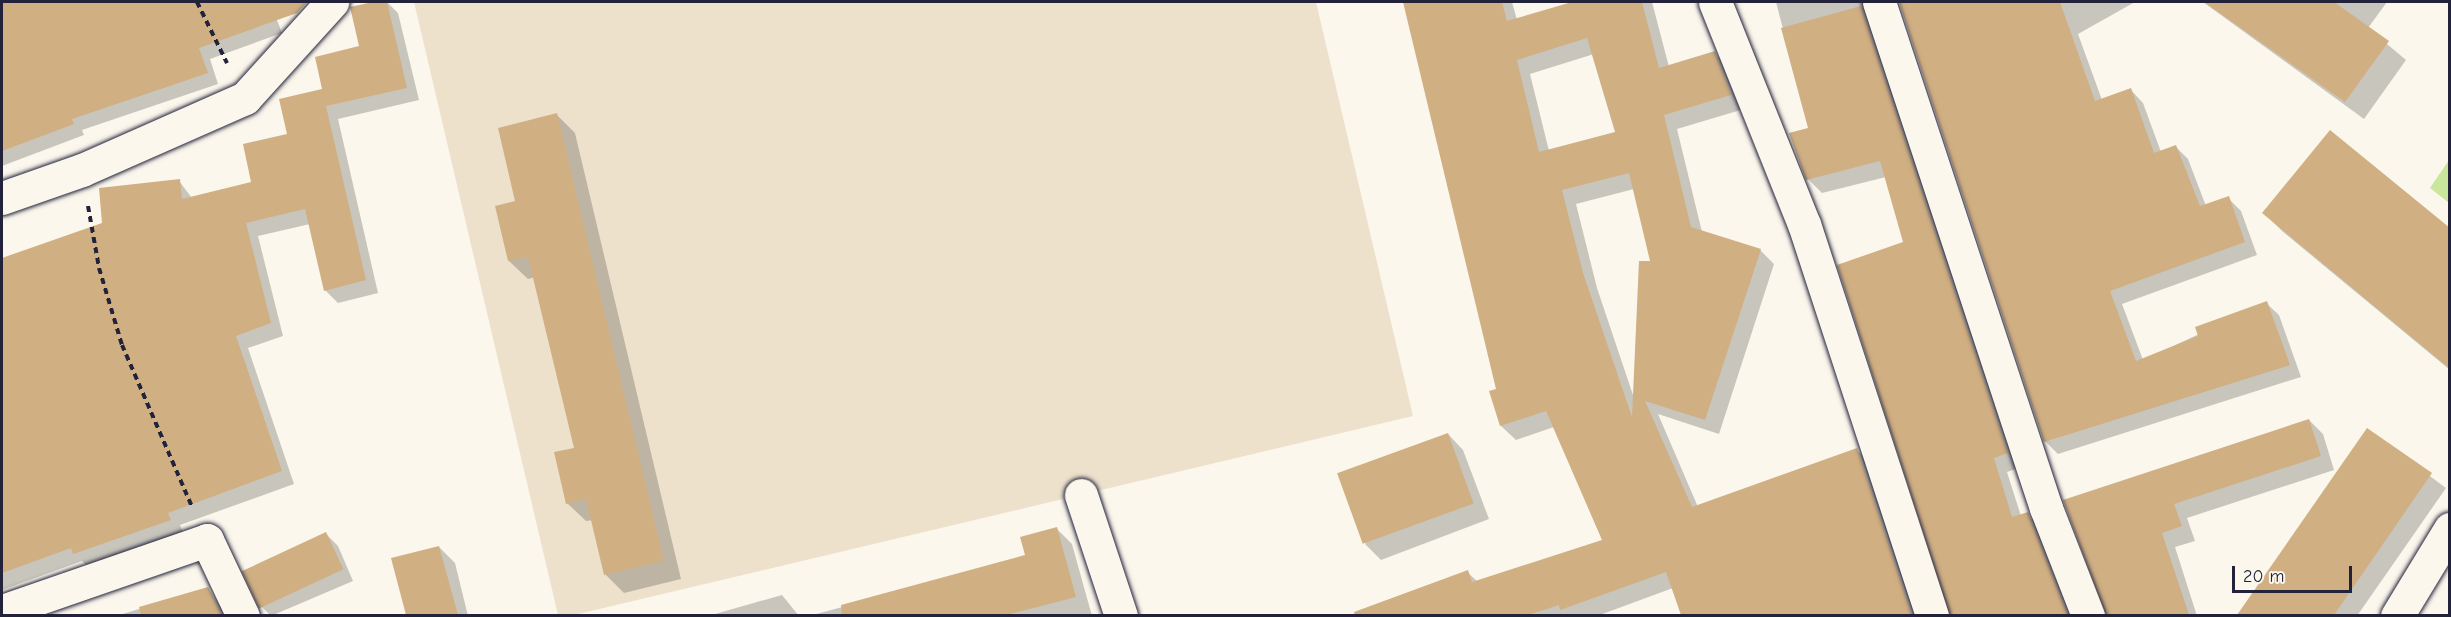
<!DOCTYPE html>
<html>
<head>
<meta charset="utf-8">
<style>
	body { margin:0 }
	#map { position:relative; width:2451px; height:617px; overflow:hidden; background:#fbf7ec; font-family:"Comic Neue",sans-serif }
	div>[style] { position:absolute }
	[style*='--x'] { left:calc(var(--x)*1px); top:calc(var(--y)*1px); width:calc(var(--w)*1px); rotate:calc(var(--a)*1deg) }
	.built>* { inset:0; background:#eee1cc }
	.green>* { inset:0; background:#c9e69d }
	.shadow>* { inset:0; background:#0003 }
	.building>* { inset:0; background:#d0af83; transform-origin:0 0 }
	.path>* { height:4px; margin-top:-2px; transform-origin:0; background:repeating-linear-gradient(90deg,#22223b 0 6px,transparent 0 10.5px) }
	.roads { filter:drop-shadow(0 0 2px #22223b) drop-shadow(0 0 2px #22223b) }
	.minor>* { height:33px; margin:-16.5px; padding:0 16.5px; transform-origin:16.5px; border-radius:16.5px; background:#fbf7ec }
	span { translate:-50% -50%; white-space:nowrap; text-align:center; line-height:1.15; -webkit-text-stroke:4.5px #fbf7ec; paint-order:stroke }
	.frame { position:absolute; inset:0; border:3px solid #22223b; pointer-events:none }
	.scale { position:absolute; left:2232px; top:566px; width:120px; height:27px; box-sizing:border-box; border:3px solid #22223b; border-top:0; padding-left:8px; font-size:18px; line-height:21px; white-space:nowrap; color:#22223b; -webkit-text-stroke:4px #fbf7ec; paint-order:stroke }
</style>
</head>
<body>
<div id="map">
	<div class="built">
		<div style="clip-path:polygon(414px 2px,1316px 2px,1413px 416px,574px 615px,558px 615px)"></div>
	</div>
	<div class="green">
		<div style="clip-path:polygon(2449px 160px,2449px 203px,2430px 188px)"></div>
	</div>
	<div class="shadow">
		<div style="clip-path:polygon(2px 2px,270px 2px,282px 33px,210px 59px,218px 84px,82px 130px,84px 135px,2px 166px)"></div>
		<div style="clip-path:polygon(387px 2px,398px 13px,419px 100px,338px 119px,378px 293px,338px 303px,325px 290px,310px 224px,258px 236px,283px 336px,248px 348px,294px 484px,180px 525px,183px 532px,87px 566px,82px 561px,2px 590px,2px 259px,104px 224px,179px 181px,192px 198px,253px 183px,361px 47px,352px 8px)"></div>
		<div style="clip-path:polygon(evenodd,1404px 2px,1512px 2px,1517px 20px,1577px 2px,1652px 2px,1669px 67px,1714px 53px,1728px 67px,1744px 109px,1677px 129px,1702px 232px,1760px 250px,1774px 264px,1719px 434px,1658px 414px,1698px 507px,1857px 450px,1871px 464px,1921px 616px,1682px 616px,1673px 588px,1597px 616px,1348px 616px,1467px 572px,1478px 582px,1604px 541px,1554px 427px,1516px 440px,1501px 426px,1491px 392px,1498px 390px,1404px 2px,1594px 54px,1617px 133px,1549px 151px,1530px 74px,1594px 54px,1404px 2px,1634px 189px,1652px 263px,1634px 398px,1597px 288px,1576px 204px,1634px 189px)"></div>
		<div style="clip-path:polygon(1776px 2px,1867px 2px,2021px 467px,2007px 472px,2021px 516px,2027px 514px,2041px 528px,2077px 616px,1950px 616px,1839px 266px,1904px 243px,1886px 177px,1822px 193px,1808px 179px,1809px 129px)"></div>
		<div style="clip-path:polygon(1900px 2px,2135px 2px,2078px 34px,2102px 100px,2131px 90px,2143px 103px,2161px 152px,2175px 146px,2188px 159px,2206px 206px,2228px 198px,2241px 211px,2257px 255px,2122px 304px,2143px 360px,2266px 303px,2279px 315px,2301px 377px,2058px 454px,2045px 441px)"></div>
		<div style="clip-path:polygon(2203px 2px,2387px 2px,2368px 28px,2406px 60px,2364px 119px)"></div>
		<div style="clip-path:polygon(557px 115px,575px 133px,681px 579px,624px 593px,606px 575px,593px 520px,586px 521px,567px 503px,575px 449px,535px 277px,528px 279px,509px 261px,517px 203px)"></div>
		<div style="clip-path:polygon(2264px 213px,2450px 230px,2450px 370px,2282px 231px)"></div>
		<div style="clip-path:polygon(2309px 420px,2323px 434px,2334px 470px,2187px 518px,2195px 541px,2175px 547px,2197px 616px,2107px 616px,2065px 501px)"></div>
		<div style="clip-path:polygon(2368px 430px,2446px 488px,2357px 616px,2239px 616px)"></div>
		<div style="clip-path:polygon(1448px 434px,1463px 450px,1489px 519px,1381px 560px,1365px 544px)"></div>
		<div style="clip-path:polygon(1057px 529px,1072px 544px,1092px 616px,809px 616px,1027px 557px)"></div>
		<div style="clip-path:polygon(326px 534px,338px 546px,353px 581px,271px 616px,260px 605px)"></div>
		<div style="clip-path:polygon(439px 547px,455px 563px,468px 616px,407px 616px,393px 560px)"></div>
		<div style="clip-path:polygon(208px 588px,227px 616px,116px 616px)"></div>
		<div style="clip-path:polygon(782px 595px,799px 616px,708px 616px)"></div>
	</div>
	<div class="building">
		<div style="clip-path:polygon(2px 2px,307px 2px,297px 13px,199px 48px,208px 73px,72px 119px,74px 124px,2px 151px)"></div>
		<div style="clip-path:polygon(373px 2px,387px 2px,407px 88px,326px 106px,366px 280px,324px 291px,305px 209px,246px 223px,271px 323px,236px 336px,282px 471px,168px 513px,171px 520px,73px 554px,71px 548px,2px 573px,2px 258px,102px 223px,99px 188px,180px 179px,182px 199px,251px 182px,243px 144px,287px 134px,279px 99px,322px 89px,315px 57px,359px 46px,350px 7px)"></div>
		<div style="clip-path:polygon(evenodd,1403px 2px,1502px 2px,1507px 21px,1572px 2px,1642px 2px,1659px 68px,1715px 51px,1731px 95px,1664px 115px,1691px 227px,1761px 249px,1705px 420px,1645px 401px,1692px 507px,1857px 448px,1912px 615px,1681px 615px,1666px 572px,1560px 610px,1559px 605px,1528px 615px,1355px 615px,1354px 612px,1468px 570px,1472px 582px,1602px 540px,1546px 411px,1500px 426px,1489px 391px,1496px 389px,1403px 2px,1587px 38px,1615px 132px,1539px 152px,1517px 60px,1587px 38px,1403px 2px,1629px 173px,1650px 261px,1639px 261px,1632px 417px,1583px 273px,1562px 190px,1629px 173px)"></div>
		<div style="clip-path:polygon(1899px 2px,2060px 2px,2095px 101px,2131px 88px,2154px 153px,2176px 145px,2200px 206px,2229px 196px,2245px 242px,2110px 291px,2136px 361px,2198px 336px,2195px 327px,2267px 301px,2290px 365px,2044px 442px)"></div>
		<div style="clip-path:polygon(2204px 2px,2334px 2px,2389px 41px,2345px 102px)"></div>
		<div style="clip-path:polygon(1861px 6px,2008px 453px,1994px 458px,2012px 517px,2028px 512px,2068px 615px,1950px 615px,1837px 265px,1903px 242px,1880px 161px,1806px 180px,1789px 133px,1808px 128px,1781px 28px)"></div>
		<div style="clip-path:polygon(557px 113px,664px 561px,604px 575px,586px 499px,566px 504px,554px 452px,574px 448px,528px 257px,508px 261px,495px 206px,515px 201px,498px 128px)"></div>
		<div style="clip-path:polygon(2330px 130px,2450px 228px,2450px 369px,2262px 213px)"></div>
		<div style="clip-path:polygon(2309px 419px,2321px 456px,2174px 504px,2182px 526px,2162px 533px,2189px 615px,2106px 615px,2063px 500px)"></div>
		<div style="clip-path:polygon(2367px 428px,2432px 473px,2334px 615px,2237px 615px)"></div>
		<div style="left:1448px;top:433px;width:75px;height:118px;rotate:70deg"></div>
		<div style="clip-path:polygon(1057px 527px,1076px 597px,1006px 615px,842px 615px,841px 605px,1025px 555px,1020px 537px)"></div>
		<div style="left:326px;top:532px;width:41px;height:93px;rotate:65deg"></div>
		<div style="clip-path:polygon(439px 546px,458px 615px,406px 615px,391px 558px)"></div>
		<div style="clip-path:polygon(208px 587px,222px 615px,141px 615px,139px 607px)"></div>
	</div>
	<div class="path">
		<div style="--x:197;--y:2;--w:68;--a:63.8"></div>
		<div style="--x:88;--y:206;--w:63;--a:79.9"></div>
		<div style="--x:99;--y:268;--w:80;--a:73.4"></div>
		<div style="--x:122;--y:345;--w:176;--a:66.6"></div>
	</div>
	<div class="roads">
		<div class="minor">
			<div style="--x:1715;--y:2;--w:239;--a:68.2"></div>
			<div style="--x:1804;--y:224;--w:412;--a:71.9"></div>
			<div style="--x:1879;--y:2;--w:533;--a:71.74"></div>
			<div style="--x:2046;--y:508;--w:116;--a:68.7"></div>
			<div style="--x:2;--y:198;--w:85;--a:-19.3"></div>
			<div style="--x:82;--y:170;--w:178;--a:-23.8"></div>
			<div style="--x:245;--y:98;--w:130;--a:-47.8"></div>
			<div style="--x:1081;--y:495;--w:127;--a:71.7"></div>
			<div style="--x:2;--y:611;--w:217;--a:-19.1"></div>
			<div style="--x:207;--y:540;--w:84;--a:64.7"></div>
			<div style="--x:2397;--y:616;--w:102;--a:-58.7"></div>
		</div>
	</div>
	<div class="frame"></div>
	<div class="scale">20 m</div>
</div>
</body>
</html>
